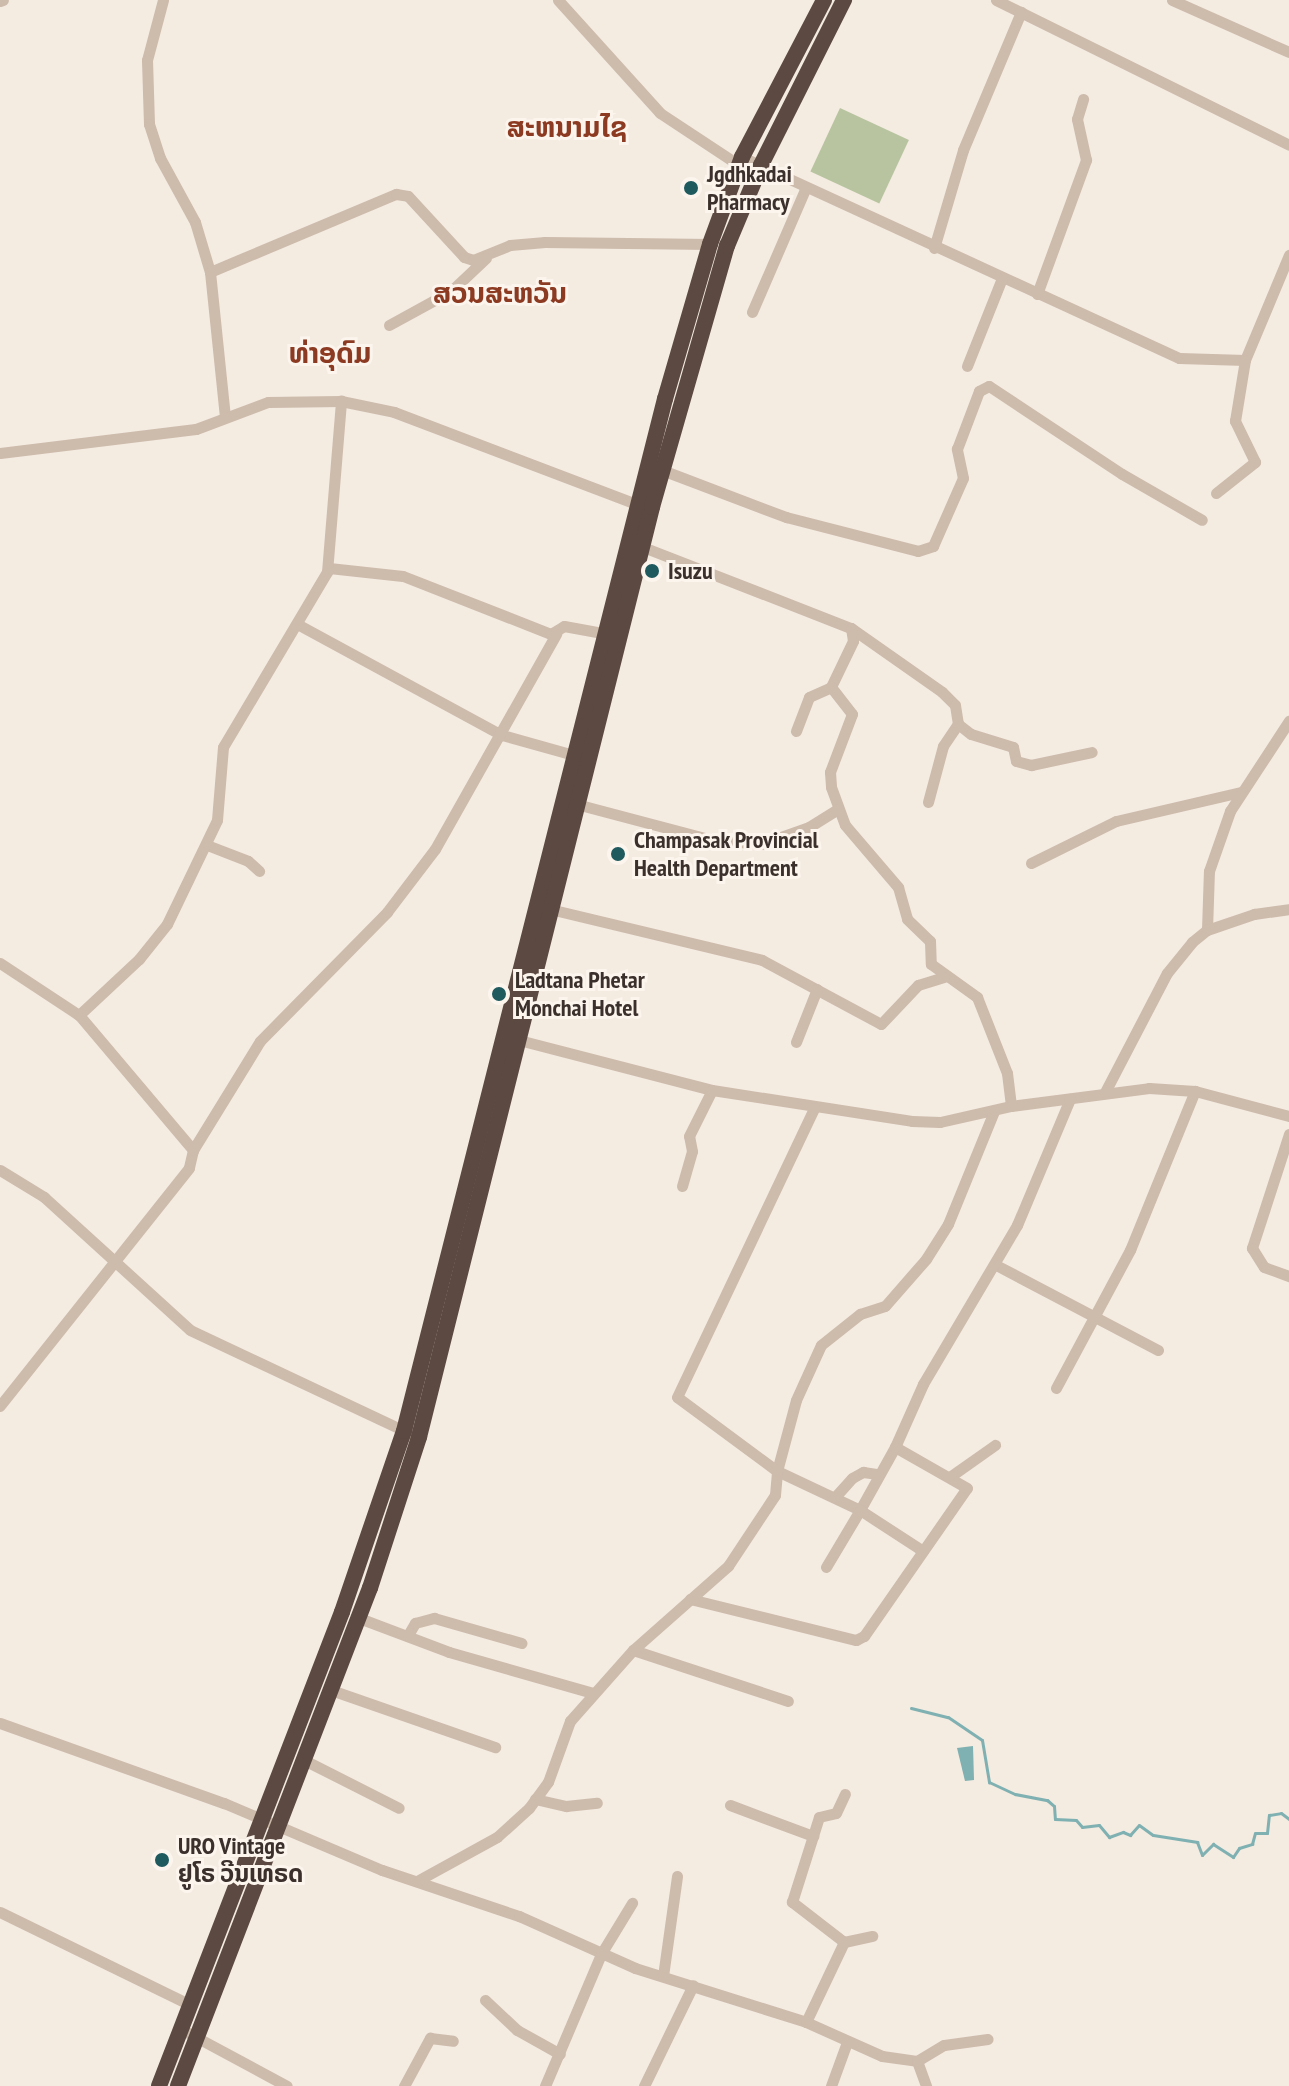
<!DOCTYPE html>
<html>
<head>
<meta charset="utf-8">
<style>
	body { margin:0 }
	#map { position:relative; width:1289px; height:2086px; overflow:hidden; background:#f4ebe1; font-family:"PT Sans Narrow","Noto Sans Lao",sans-serif }
	div>[style] { position:absolute }
	[style*='--x'] { left:calc(var(--x)*1px); top:calc(var(--y)*1px); width:calc(var(--w)*1px); rotate:calc(var(--a)*1deg) }
	.green>* { inset:0; background:#b8c4a0; transform-origin:0 0 }
	.water>* { inset:0; background:#7fb0b2 }
	.stream>* { height:3px; margin:-1.5px; padding:0 1.5px; transform-origin:1.5px; border-radius:1.5px; background:#7fb0b2 }
	.minor>* { height:11px; margin:-5.5px; padding:0 5.5px; transform-origin:5.5px; border-radius:5.5px; background:#cdbbac }
	.highway>* { height:16px; margin:-8px; padding:0 8px; transform-origin:8px; border-radius:8px; background:#5c4a42 }
	.dots>* { width:22px; height:22px; translate:-50% -50%; box-sizing:border-box; border:4px solid #fbf5ee; border-radius:50% }
	span { translate:-50% -50%; white-space:nowrap; text-align:center; line-height:1.15; -webkit-text-stroke:6px #fbf5ee; paint-order:stroke }
	.poi-label { font-size:24px; color:#3b302b; font-weight:700 }
	.left { translate:0 -50%; text-align:left }
	.quarter-label { font-size:28px; color:#8c3b22; font-weight:700 }
</style>
</head>
<body>
<div id="map">
	<div class="green">
		<div style="left:840px;top:108px;width:76px;height:70px;rotate:25deg"></div>
	</div>
	<div class="water">
		<div style="clip-path:polygon(973px 1746px,974px 1780px,965px 1781px,957px 1748px)"></div>
	</div>
	<div class="stream">
		<div style="--x:911;--y:1708;--w:38;--a:14"></div>
		<div style="--x:948;--y:1717;--w:41;--a:34.1"></div>
		<div style="--x:982;--y:1740;--w:43;--a:80.5"></div>
		<div style="--x:989;--y:1782;--w:29;--a:25"></div>
		<div style="--x:1015;--y:1794;--w:33;--a:11"></div>
		<div style="--x:1047;--y:1800;--w:9;--a:41"></div>
		<div style="--x:1054;--y:1806;--w:13;--a:86"></div>
		<div style="--x:1055;--y:1819;--w:21;--a:3"></div>
		<div style="--x:1076;--y:1820;--w:9;--a:49"></div>
		<div style="--x:1082;--y:1827;--w:17;--a:-7"></div>
		<div style="--x:1099;--y:1825;--w:16;--a:50"></div>
		<div style="--x:1109;--y:1837;--w:15;--a:-20"></div>
		<div style="--x:1123;--y:1832;--w:8;--a:23"></div>
		<div style="--x:1130;--y:1835;--w:13;--a:-48"></div>
		<div style="--x:1139;--y:1825;--w:17;--a:36"></div>
		<div style="--x:1153;--y:1835;--w:45;--a:9"></div>
		<div style="--x:1197;--y:1842;--w:14;--a:69"></div>
		<div style="--x:1202;--y:1855;--w:16;--a:-45"></div>
		<div style="--x:1213;--y:1844;--w:24;--a:33"></div>
		<div style="--x:1233;--y:1857;--w:11;--a:-56"></div>
		<div style="--x:1239;--y:1848;--w:14;--a:-17"></div>
		<div style="--x:1252;--y:1844;--w:11;--a:-75"></div>
		<div style="--x:1255;--y:1833;--w:12;--a:0"></div>
		<div style="--x:1267;--y:1833;--w:18;--a:-84"></div>
		<div style="--x:1269;--y:1815;--w:12;--a:-9"></div>
		<div style="--x:1281;--y:1813;--w:10;--a:37"></div>
	</div>
	<div class="minor">
		<div style="--x:163;--y:0;--w:62;--a:104.9"></div>
		<div style="--x:147;--y:60;--w:64;--a:88.2"></div>
		<div style="--x:149;--y:124;--w:36;--a:72"></div>
		<div style="--x:160;--y:158;--w:73;--a:61.3"></div>
		<div style="--x:195;--y:222;--w:52;--a:73.3"></div>
		<div style="--x:210;--y:272;--w:145;--a:84.1"></div>
		<div style="--x:558;--y:0;--w:152;--a:47.9"></div>
		<div style="--x:660;--y:113;--w:95;--a:33.4"></div>
		<div style="--x:996;--y:0;--w:327;--a:26.3"></div>
		<div style="--x:1172;--y:0;--w:128;--a:24"></div>
		<div style="--x:0;--y:1;--w:3;--a:-18"></div>
		<div style="--x:742;--y:157;--w:481;--a:24.7"></div>
		<div style="--x:1179;--y:358;--w:66;--a:1.7"></div>
		<div style="--x:1245;--y:360;--w:114;--a:-67.3"></div>
		<div style="--x:934;--y:248;--w:102;--a:-73.5"></div>
		<div style="--x:963;--y:150;--w:150;--a:-67.2"></div>
		<div style="--x:210;--y:272;--w:202;--a:-22.8"></div>
		<div style="--x:396;--y:194;--w:12;--a:9"></div>
		<div style="--x:408;--y:196;--w:83;--a:47.4"></div>
		<div style="--x:464;--y:257;--w:9;--a:18"></div>
		<div style="--x:473;--y:260;--w:40;--a:-22"></div>
		<div style="--x:510;--y:245;--w:35;--a:-5"></div>
		<div style="--x:545;--y:242;--w:165;--a:0.7"></div>
		<div style="--x:1037;--y:294;--w:143;--a:-69.9"></div>
		<div style="--x:1086;--y:160;--w:42;--a:-102.4"></div>
		<div style="--x:1077;--y:119;--w:21;--a:-73"></div>
		<div style="--x:752;--y:312;--w:136;--a:-66.6"></div>
		<div style="--x:389;--y:325;--w:71;--a:-28.7"></div>
		<div style="--x:451;--y:291;--w:48;--a:-43.3"></div>
		<div style="--x:967;--y:366;--w:95;--a:-68.3"></div>
		<div style="--x:0;--y:453;--w:197;--a:-7"></div>
		<div style="--x:196;--y:429;--w:77;--a:-20.6"></div>
		<div style="--x:268;--y:402;--w:73;--a:-0.8"></div>
		<div style="--x:341;--y:401;--w:54;--a:11.7"></div>
		<div style="--x:394;--y:412;--w:265;--a:20.8"></div>
		<div style="--x:662;--y:470;--w:133;--a:20.8"></div>
		<div style="--x:786;--y:517;--w:136;--a:14.4"></div>
		<div style="--x:918;--y:551;--w:16;--a:-18"></div>
		<div style="--x:933;--y:546;--w:74;--a:-66.2"></div>
		<div style="--x:963;--y:478;--w:30;--a:-102"></div>
		<div style="--x:957;--y:449;--w:62;--a:-69.2"></div>
		<div style="--x:979;--y:391;--w:11;--a:-27"></div>
		<div style="--x:989;--y:386;--w:159;--a:33.5"></div>
		<div style="--x:1122;--y:474;--w:92;--a:29.9"></div>
		<div style="--x:1216;--y:493;--w:50;--a:-38.5"></div>
		<div style="--x:1255;--y:462;--w:46;--a:-116"></div>
		<div style="--x:1235;--y:421;--w:62;--a:-80.7"></div>
		<div style="--x:643;--y:547;--w:223;--a:21.3"></div>
		<div style="--x:851;--y:628;--w:111;--a:35.1"></div>
		<div style="--x:942;--y:692;--w:18;--a:45"></div>
		<div style="--x:955;--y:705;--w:19;--a:81"></div>
		<div style="--x:958;--y:724;--w:16;--a:38"></div>
		<div style="--x:971;--y:734;--w:44;--a:17.2"></div>
		<div style="--x:1013;--y:747;--w:14;--a:78"></div>
		<div style="--x:1016;--y:761;--w:16;--a:15"></div>
		<div style="--x:1031;--y:765;--w:62;--a:-12"></div>
		<div style="--x:329;--y:568;--w:74;--a:6.2"></div>
		<div style="--x:403;--y:576;--w:159;--a:21.4"></div>
		<div style="--x:551;--y:634;--w:15;--a:-32"></div>
		<div style="--x:564;--y:626;--w:50;--a:10.4"></div>
		<div style="--x:299;--y:625;--w:231;--a:28.5"></div>
		<div style="--x:502;--y:735;--w:78;--a:15.6"></div>
		<div style="--x:851;--y:628;--w:13;--a:81"></div>
		<div style="--x:853;--y:641;--w:51;--a:115.6"></div>
		<div style="--x:831;--y:687;--w:34;--a:52"></div>
		<div style="--x:852;--y:714;--w:62;--a:110.8"></div>
		<div style="--x:830;--y:772;--w:15;--a:86"></div>
		<div style="--x:831;--y:787;--w:40;--a:69.8"></div>
		<div style="--x:845;--y:825;--w:82;--a:49.5"></div>
		<div style="--x:898;--y:887;--w:33;--a:74"></div>
		<div style="--x:907;--y:919;--w:32;--a:44"></div>
		<div style="--x:930;--y:941;--w:23;--a:88"></div>
		<div style="--x:931;--y:964;--w:57;--a:35.7"></div>
		<div style="--x:977;--y:997;--w:82;--a:68.5"></div>
		<div style="--x:1007;--y:1073;--w:33;--a:83"></div>
		<div style="--x:796;--y:731;--w:36;--a:-69"></div>
		<div style="--x:809;--y:697;--w:24;--a:-24"></div>
		<div style="--x:928;--y:802;--w:58;--a:-75"></div>
		<div style="--x:943;--y:746;--w:27;--a:-56"></div>
		<div style="--x:580;--y:805;--w:133;--a:14.8"></div>
		<div style="--x:709;--y:839;--w:52;--a:5.5"></div>
		<div style="--x:761;--y:844;--w:51;--a:-19.5"></div>
		<div style="--x:809;--y:827;--w:34;--a:-32"></div>
		<div style="--x:207;--y:845;--w:44;--a:21.3"></div>
		<div style="--x:248;--y:861;--w:15;--a:42"></div>
		<div style="--x:1031;--y:863;--w:95;--a:-26.3"></div>
		<div style="--x:1116;--y:821;--w:128;--a:-13.1"></div>
		<div style="--x:554;--y:910;--w:214;--a:13.5"></div>
		<div style="--x:762;--y:960;--w:135;--a:28.3"></div>
		<div style="--x:881;--y:1024;--w:54;--a:-46.5"></div>
		<div style="--x:918;--y:985;--w:27;--a:-17"></div>
		<div style="--x:1207;--y:930;--w:59;--a:-88.1"></div>
		<div style="--x:1209;--y:871;--w:64;--a:-70.7"></div>
		<div style="--x:1230;--y:811;--w:108;--a:-56.8"></div>
		<div style="--x:0;--y:963;--w:95;--a:33.4"></div>
		<div style="--x:79;--y:1015;--w:177;--a:49.8"></div>
		<div style="--x:193;--y:1150;--w:18;--a:103"></div>
		<div style="--x:189;--y:1168;--w:304;--a:128.5"></div>
		<div style="--x:79;--y:1015;--w:82;--a:-43"></div>
		<div style="--x:139;--y:959;--w:45;--a:-51.3"></div>
		<div style="--x:167;--y:924;--w:115;--a:-64.3"></div>
		<div style="--x:217;--y:820;--w:73;--a:-85.3"></div>
		<div style="--x:223;--y:747;--w:204;--a:-59.3"></div>
		<div style="--x:327;--y:572;--w:172;--a:-85.3"></div>
		<div style="--x:515;--y:1039;--w:203;--a:14.5"></div>
		<div style="--x:712;--y:1090;--w:202;--a:8.8"></div>
		<div style="--x:912;--y:1121;--w:28;--a:2"></div>
		<div style="--x:940;--y:1122;--w:73;--a:-12.7"></div>
		<div style="--x:1011;--y:1106;--w:139;--a:-7.4"></div>
		<div style="--x:1149;--y:1088;--w:46;--a:3.7"></div>
		<div style="--x:1195;--y:1091;--w:97;--a:14.9"></div>
		<div style="--x:796;--y:1042;--w:57;--a:-68.4"></div>
		<div style="--x:1105;--y:1092;--w:134;--a:-62.5"></div>
		<div style="--x:1167;--y:973;--w:40;--a:-51"></div>
		<div style="--x:1192;--y:942;--w:19;--a:-39"></div>
		<div style="--x:1207;--y:930;--w:50;--a:-18.8"></div>
		<div style="--x:1254;--y:914;--w:35;--a:-8"></div>
		<div style="--x:1289;--y:1134;--w:120;--a:108"></div>
		<div style="--x:1252;--y:1248;--w:22;--a:58"></div>
		<div style="--x:1264;--y:1267;--w:27;--a:20"></div>
		<div style="--x:193;--y:1150;--w:128;--a:-58.4"></div>
		<div style="--x:260;--y:1041;--w:181;--a:-45.4"></div>
		<div style="--x:387;--y:912;--w:79;--a:-52.7"></div>
		<div style="--x:435;--y:849;--w:247;--a:-60.6"></div>
		<div style="--x:0;--y:1170;--w:52;--a:31.5"></div>
		<div style="--x:44;--y:1197;--w:197;--a:42.3"></div>
		<div style="--x:190;--y:1330;--w:244;--a:25.2"></div>
		<div style="--x:682;--y:1186;--w:36;--a:-74"></div>
		<div style="--x:692;--y:1151;--w:15;--a:-101"></div>
		<div style="--x:689;--y:1136;--w:51;--a:-63.4"></div>
		<div style="--x:996;--y:1265;--w:183;--a:27.7"></div>
		<div style="--x:1056;--y:1388;--w:157;--a:-61.8"></div>
		<div style="--x:1130;--y:1250;--w:172;--a:-67.8"></div>
		<div style="--x:895;--y:1447;--w:72;--a:119.1"></div>
		<div style="--x:860;--y:1510;--w:92;--a:-154.8"></div>
		<div style="--x:777;--y:1471;--w:73;--a:-75"></div>
		<div style="--x:796;--y:1400;--w:60;--a:-65.6"></div>
		<div style="--x:821;--y:1345;--w:50;--a:-38.5"></div>
		<div style="--x:860;--y:1314;--w:26;--a:-18"></div>
		<div style="--x:885;--y:1306;--w:62;--a:-48.9"></div>
		<div style="--x:926;--y:1259;--w:41;--a:-57.8"></div>
		<div style="--x:948;--y:1224;--w:122;--a:-67.8"></div>
		<div style="--x:951;--y:1476;--w:54;--a:-35.2"></div>
		<div style="--x:835;--y:1497;--w:25;--a:-48"></div>
		<div style="--x:852;--y:1478;--w:13;--a:-29"></div>
		<div style="--x:863;--y:1472;--w:15;--a:8"></div>
		<div style="--x:826;--y:1567;--w:66;--a:-59.2"></div>
		<div style="--x:860;--y:1510;--w:75;--a:33.1"></div>
		<div style="--x:690;--y:1599;--w:171;--a:13.9"></div>
		<div style="--x:856;--y:1640;--w:9;--a:-27"></div>
		<div style="--x:864;--y:1636;--w:180;--a:-55.2"></div>
		<div style="--x:967;--y:1488;--w:83;--a:-150.3"></div>
		<div style="--x:895;--y:1447;--w:69;--a:-66"></div>
		<div style="--x:923;--y:1384;--w:185;--a:-59.4"></div>
		<div style="--x:1017;--y:1225;--w:137;--a:-67.2"></div>
		<div style="--x:359;--y:1618;--w:96;--a:20.7"></div>
		<div style="--x:449;--y:1652;--w:150;--a:15.9"></div>
		<div style="--x:408;--y:1635;--w:14;--a:-60"></div>
		<div style="--x:415;--y:1623;--w:20;--a:-15"></div>
		<div style="--x:434;--y:1618;--w:91;--a:16"></div>
		<div style="--x:633;--y:1650;--w:163;--a:18.2"></div>
		<div style="--x:331;--y:1690;--w:174;--a:19.2"></div>
		<div style="--x:0;--y:1723;--w:238;--a:19.7"></div>
		<div style="--x:224;--y:1803;--w:172;--a:23"></div>
		<div style="--x:382;--y:1870;--w:145;--a:18.6"></div>
		<div style="--x:519;--y:1916;--w:127;--a:24.1"></div>
		<div style="--x:635;--y:1968;--w:179;--a:17.5"></div>
		<div style="--x:806;--y:2022;--w:83;--a:24.1"></div>
		<div style="--x:882;--y:2056;--w:35;--a:8"></div>
		<div style="--x:917;--y:2061;--w:27;--a:70"></div>
		<div style="--x:304;--y:1760;--w:106;--a:26.8"></div>
		<div style="--x:535;--y:1799;--w:32;--a:13"></div>
		<div style="--x:566;--y:1806;--w:31;--a:-6"></div>
		<div style="--x:730;--y:1805;--w:89;--a:20.5"></div>
		<div style="--x:417;--y:1881;--w:91;--a:-28.8"></div>
		<div style="--x:497;--y:1837;--w:43;--a:-42.2"></div>
		<div style="--x:529;--y:1808;--w:32;--a:-54"></div>
		<div style="--x:548;--y:1782;--w:65;--a:-70.2"></div>
		<div style="--x:570;--y:1721;--w:95;--a:-48.4"></div>
		<div style="--x:633;--y:1650;--w:127;--a:-41.5"></div>
		<div style="--x:728;--y:1566;--w:85;--a:-56.5"></div>
		<div style="--x:775;--y:1495;--w:24;--a:-85"></div>
		<div style="--x:777;--y:1471;--w:124;--a:-143.5"></div>
		<div style="--x:677;--y:1397;--w:320;--a:-64.6"></div>
		<div style="--x:0;--y:1912;--w:212;--a:26"></div>
		<div style="--x:844;--y:1942;--w:29;--a:-12"></div>
		<div style="--x:663;--y:1976;--w:101;--a:-82"></div>
		<div style="--x:485;--y:2000;--w:44;--a:43.2"></div>
		<div style="--x:517;--y:2030;--w:49;--a:29.2"></div>
		<div style="--x:806;--y:2022;--w:89;--a:-64.6"></div>
		<div style="--x:844;--y:1942;--w:66;--a:-142.4"></div>
		<div style="--x:792;--y:1902;--w:89;--a:-72.4"></div>
		<div style="--x:819;--y:1817;--w:17;--a:-13"></div>
		<div style="--x:836;--y:1813;--w:21;--a:-65"></div>
		<div style="--x:181;--y:2029;--w:120;--a:28.3"></div>
		<div style="--x:917;--y:2061;--w:31;--a:-31"></div>
		<div style="--x:944;--y:2045;--w:44;--a:-7.8"></div>
		<div style="--x:404;--y:2086;--w:55;--a:-61.6"></div>
		<div style="--x:430;--y:2038;--w:23;--a:7"></div>
		<div style="--x:545;--y:2086;--w:143;--a:-67"></div>
		<div style="--x:601;--y:1954;--w:60;--a:-58.7"></div>
		<div style="--x:644;--y:2086;--w:112;--a:-64.1"></div>
		<div style="--x:831;--y:2086;--w:47;--a:-70"></div>
	</div>
	<div class="highway">
		<div style="--x:159;--y:2086;--w:508;--a:-68.89"></div>
		<div style="--x:342;--y:1612;--w:191;--a:-71.1"></div>
		<div style="--x:404;--y:1431;--w:1064;--a:-75.81"></div>
		<div style="--x:665;--y:399;--w:161;--a:-73.8"></div>
		<div style="--x:710;--y:244;--w:93;--a:-69.8"></div>
		<div style="--x:742;--y:157;--w:177;--a:-62.4"></div>
		<div style="--x:178;--y:2086;--w:534;--a:-68.92"></div>
		<div style="--x:370;--y:1588;--w:159;--a:-72"></div>
		<div style="--x:419;--y:1437;--w:959;--a:-75.93"></div>
		<div style="--x:652;--y:507;--w:272;--a:-74"></div>
		<div style="--x:727;--y:246;--w:88;--a:-67.2"></div>
		<div style="--x:761;--y:165;--w:185;--a:-63.3"></div>
	</div>
	<div class="dots">
		<div style="left:691px;top:188px;background:#1f5a5e"></div>
		<div style="left:652px;top:571px;background:#1f5a5e"></div>
		<div style="left:618px;top:854px;background:#1f5a5e"></div>
		<div style="left:499px;top:994px;background:#1f5a5e"></div>
		<div style="left:162px;top:1860px;background:#1f5a5e"></div>
	</div>
	<div class="poi-label">
		<span class="left" style="left:707px;top:188px">Jgdhkadai<br>Pharmacy</span>
		<span class="left" style="left:668px;top:571px">Isuzu</span>
		<span class="left" style="left:634px;top:854px">Champasak Provincial<br>Health Department</span>
		<span class="left" style="left:515px;top:994px">Ladtana Phetar<br>Monchai Hotel</span>
		<span class="left" style="left:178px;top:1860px">URO Vintage<br>ຢູໂຣ ວີນເທຣດ</span>
	</div>
	<div class="quarter-label">
		<span style="left:567px;top:127px">ສະຫນາມໄຊ</span>
		<span style="left:500px;top:293px">ສວນສະຫວັນ</span>
		<span style="left:330px;top:353px">ທ່າອຸດົມ</span>
	</div>
</div>
</body>
</html>
